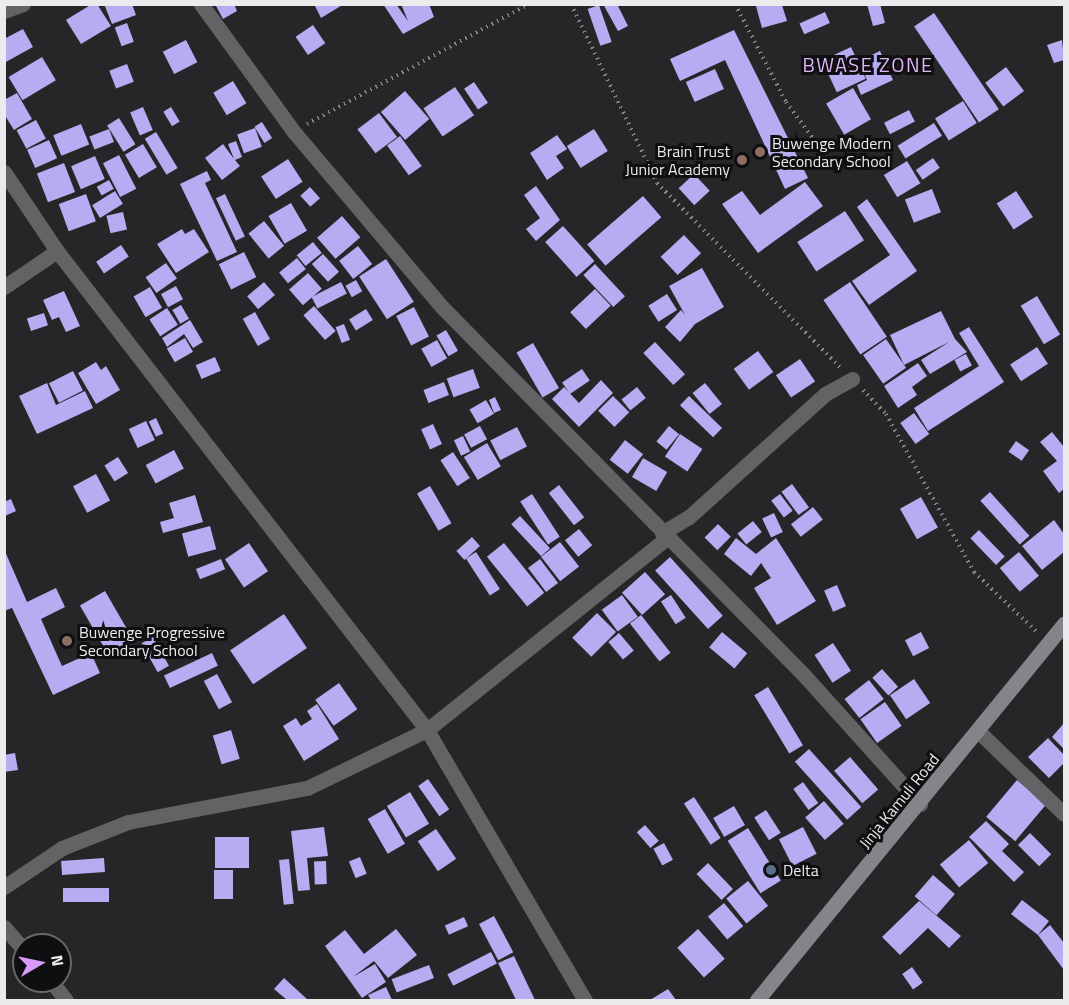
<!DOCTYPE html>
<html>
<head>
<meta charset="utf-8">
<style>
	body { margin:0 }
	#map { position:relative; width:1069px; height:1005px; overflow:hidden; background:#262629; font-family:"Titillium Web",sans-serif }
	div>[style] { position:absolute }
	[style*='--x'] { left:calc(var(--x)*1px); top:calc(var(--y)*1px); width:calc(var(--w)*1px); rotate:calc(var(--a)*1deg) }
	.building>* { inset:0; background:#b5acf1; transform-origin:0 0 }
	.path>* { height:4px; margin-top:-2px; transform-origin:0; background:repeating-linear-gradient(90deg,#868689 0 1.5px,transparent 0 6px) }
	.minor>* { height:15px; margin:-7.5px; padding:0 7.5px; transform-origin:7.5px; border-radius:7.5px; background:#636365 }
	.secondary>* { height:15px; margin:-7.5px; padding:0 7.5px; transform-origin:7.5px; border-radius:7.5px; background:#848588 }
	.dots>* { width:16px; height:16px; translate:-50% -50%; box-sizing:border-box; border:3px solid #0f0f11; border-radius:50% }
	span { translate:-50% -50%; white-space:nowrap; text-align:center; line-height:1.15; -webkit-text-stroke:6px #0f0f11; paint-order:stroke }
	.poi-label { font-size:16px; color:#ebebed }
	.left { translate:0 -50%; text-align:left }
	.right { translate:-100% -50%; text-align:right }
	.street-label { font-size:16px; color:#ebebed }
	.quarter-label { font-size:20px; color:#e0b6f8; letter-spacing:1.5px }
	.frame { position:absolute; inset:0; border:6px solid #ebebed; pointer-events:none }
	.north { position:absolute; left:12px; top:933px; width:60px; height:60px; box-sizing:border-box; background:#0f0f11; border:2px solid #676769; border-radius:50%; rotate:81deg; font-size:16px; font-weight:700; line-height:24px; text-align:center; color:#ebebed }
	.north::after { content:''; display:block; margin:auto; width:21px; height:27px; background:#d79bf9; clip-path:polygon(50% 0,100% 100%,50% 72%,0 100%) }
</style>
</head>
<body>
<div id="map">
	<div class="building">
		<div style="clip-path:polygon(92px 4px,97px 4px,111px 26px,81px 44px,66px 20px)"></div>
		<div style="clip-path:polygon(104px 4px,132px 4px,136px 15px,112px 24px)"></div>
		<div style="clip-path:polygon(215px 4px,234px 4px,237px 11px,223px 19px)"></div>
		<div style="clip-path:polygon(314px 4px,344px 4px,321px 18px)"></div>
		<div style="clip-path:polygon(383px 4px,396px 4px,408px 21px,401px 4px,429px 4px,434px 17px,403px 34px)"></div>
		<div style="clip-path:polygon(603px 4px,617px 4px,628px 26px,618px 31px)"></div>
		<div style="clip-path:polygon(867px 4px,880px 4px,885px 23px,873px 26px)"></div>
		<div style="left:599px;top:5px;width:39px;height:12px;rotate:71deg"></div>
		<div style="clip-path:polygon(782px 5px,787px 21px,762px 28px,756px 6px)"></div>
		<div style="left:825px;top:12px;width:12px;height:28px;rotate:66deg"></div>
		<div style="left:934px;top:13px;width:116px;height:24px;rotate:56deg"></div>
		<div style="left:127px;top:23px;width:20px;height:13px;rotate:70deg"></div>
		<div style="left:313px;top:25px;width:22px;height:21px;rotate:56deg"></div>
		<div style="clip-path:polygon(23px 29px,33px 47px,4px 63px,4px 39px)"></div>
		<div style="clip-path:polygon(734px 30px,808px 178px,785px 189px,725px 60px,680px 81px,670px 59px)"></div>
		<div style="left:186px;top:40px;width:25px;height:26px;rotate:63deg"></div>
		<div style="clip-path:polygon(1062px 40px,1064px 60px,1054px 63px,1047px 45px)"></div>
		<div style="left:851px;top:47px;width:35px;height:32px;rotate:65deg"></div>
		<div style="clip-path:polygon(880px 51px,893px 80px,861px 95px,857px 85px,867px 80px,859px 61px)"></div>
		<div style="left:42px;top:57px;width:27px;height:39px;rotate:59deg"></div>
		<div style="left:127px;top:64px;width:19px;height:19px;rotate:69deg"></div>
		<div style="left:1006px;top:67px;width:30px;height:26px;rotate:53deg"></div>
		<div style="left:715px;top:69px;width:22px;height:32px;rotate:66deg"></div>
		<div style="left:233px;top:81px;width:26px;height:23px;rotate:59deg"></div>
		<div style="left:474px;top:82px;width:25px;height:12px;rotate:56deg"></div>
		<div style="left:455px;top:87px;width:34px;height:38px;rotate:56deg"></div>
		<div style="left:853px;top:88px;width:36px;height:31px;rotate:60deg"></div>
		<div style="left:405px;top:91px;width:37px;height:32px;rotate:49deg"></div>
		<div style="clip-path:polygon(17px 93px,32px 119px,14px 130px,4px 114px,4px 100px)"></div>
		<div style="left:963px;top:101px;width:26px;height:33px;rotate:58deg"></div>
		<div style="left:143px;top:107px;width:25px;height:14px;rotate:67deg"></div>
		<div style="left:171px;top:107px;width:17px;height:9px;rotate:59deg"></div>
		<div style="left:909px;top:110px;width:13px;height:28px;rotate:63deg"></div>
		<div style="left:379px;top:113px;width:30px;height:27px;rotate:53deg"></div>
		<div style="left:119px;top:118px;width:31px;height:14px;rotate:58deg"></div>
		<div style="left:36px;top:120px;width:21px;height:22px;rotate:62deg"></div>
		<div style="left:262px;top:122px;width:19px;height:9px;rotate:58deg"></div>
		<div style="left:934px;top:123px;width:15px;height:43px;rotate:58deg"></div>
		<div style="left:81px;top:124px;width:22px;height:30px;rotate:68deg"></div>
		<div style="left:255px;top:128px;width:20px;height:19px;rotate:70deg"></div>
		<div style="left:109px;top:129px;width:14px;height:21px;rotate:69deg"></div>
		<div style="left:594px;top:129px;width:26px;height:32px;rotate:58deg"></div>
		<div style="left:156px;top:132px;width:42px;height:13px;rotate:59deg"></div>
		<div style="clip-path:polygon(557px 135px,567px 149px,556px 156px,564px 168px,547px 180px,530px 153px)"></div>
		<div style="left:400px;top:136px;width:37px;height:16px;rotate:54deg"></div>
		<div style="left:49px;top:140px;width:20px;height:24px;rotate:66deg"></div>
		<div style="clip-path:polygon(236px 141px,242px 157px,235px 160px,240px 166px,222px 180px,205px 158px,223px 144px,234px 159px,228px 144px)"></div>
		<div style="left:143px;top:144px;width:27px;height:21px;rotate:59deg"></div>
		<div style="left:119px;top:155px;width:38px;height:18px;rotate:63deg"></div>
		<div style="left:95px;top:156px;width:25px;height:26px;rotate:67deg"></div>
		<div style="left:933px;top:158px;width:12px;height:21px;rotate:55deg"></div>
		<div style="left:288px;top:159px;width:27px;height:32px;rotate:57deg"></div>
		<div style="left:907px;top:161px;width:26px;height:27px;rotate:59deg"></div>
		<div style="left:64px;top:163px;width:31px;height:29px;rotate:69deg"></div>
		<div style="clip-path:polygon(207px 171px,211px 180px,205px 183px,237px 252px,217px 261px,180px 184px)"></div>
		<div style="left:694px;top:174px;width:23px;height:21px;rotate:47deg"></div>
		<div style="left:109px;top:180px;width:10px;height:14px;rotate:61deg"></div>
		<div style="clip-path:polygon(805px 182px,823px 206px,758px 253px,722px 204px,742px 191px,760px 215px)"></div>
		<div style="clip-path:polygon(536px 186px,560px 220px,536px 241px,526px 229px,540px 218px,524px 195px)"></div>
		<div style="left:310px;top:187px;width:15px;height:13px;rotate:48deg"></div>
		<div style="left:932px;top:189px;width:25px;height:29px;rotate:69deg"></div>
		<div style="left:115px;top:191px;width:15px;height:27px;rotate:58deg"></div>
		<div style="left:1016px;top:191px;width:31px;height:23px;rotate:57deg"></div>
		<div style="left:86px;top:194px;width:29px;height:29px;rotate:70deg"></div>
		<div style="left:225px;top:194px;width:47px;height:10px;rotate:65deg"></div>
		<div style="left:643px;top:196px;width:28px;height:74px;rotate:49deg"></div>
		<div style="clip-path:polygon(867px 199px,917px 271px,869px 305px,852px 281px,890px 255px,857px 207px)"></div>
		<div style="left:291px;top:203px;width:32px;height:26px;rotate:60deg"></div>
		<div style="left:845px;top:211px;width:35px;height:57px;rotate:57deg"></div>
		<div style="left:123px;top:212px;width:18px;height:17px;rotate:77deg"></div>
		<div style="left:342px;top:216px;width:28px;height:33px;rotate:49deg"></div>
		<div style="left:264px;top:221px;width:32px;height:20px;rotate:51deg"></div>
		<div style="left:563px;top:226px;width:47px;height:24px;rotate:48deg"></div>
		<div style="clip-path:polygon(182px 229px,185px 234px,194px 229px,209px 252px,176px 273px,157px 244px)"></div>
		<div style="left:684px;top:235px;width:25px;height:32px;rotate:47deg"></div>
		<div style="left:313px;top:242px;width:14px;height:21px;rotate:51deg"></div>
		<div style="left:121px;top:245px;width:14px;height:30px;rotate:56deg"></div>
		<div style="left:358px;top:246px;width:23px;height:24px;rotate:52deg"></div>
		<div style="left:244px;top:252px;width:28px;height:28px;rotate:64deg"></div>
		<div style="left:323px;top:254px;width:24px;height:15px;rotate:48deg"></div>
		<div style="left:297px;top:258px;width:14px;height:23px;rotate:51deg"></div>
		<div style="left:386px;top:259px;width:51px;height:32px;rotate:57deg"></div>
		<div style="left:166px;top:263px;width:19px;height:25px;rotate:55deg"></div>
		<div style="left:595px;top:264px;width:44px;height:16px;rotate:47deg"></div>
		<div style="clip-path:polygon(702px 268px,724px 307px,695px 324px,680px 342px,665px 327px,681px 310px,685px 315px,669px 286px)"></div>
		<div style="left:308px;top:273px;width:21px;height:25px;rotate:49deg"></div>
		<div style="left:356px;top:280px;width:13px;height:12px;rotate:61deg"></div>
		<div style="left:264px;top:282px;width:17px;height:22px;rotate:50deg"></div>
		<div style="left:341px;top:282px;width:13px;height:33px;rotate:63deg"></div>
		<div style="left:850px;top:282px;width:66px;height:32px;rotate:56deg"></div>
		<div style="left:176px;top:286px;width:15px;height:17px;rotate:62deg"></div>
		<div style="left:150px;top:287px;width:24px;height:19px;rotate:60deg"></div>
		<div style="left:595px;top:289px;width:23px;height:34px;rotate:47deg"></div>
		<div style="clip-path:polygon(64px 291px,80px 326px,66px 332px,59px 317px,52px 320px,43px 300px)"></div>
		<div style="left:667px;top:294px;width:19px;height:22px;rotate:58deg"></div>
		<div style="left:1037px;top:296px;width:45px;height:19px;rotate:59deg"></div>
		<div style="left:181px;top:305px;width:16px;height:10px;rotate:60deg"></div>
		<div style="left:314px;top:306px;width:33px;height:14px;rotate:49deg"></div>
		<div style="left:414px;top:307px;width:33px;height:20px;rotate:63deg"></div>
		<div style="left:167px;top:308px;width:20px;height:21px;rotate:57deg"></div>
		<div style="left:366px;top:309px;width:13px;height:20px;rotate:58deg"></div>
		<div style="clip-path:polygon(941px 311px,955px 339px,967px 352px,930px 374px,921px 360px,949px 342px,904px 365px,890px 335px)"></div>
		<div style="left:255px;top:312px;width:31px;height:14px;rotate:61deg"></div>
		<div style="left:44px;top:313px;width:13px;height:18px;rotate:72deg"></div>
		<div style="clip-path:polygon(190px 320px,203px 342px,193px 348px,184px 334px,167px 347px,162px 338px)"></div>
		<div style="left:344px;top:324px;width:17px;height:9px;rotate:69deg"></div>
		<div style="clip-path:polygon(969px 327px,1004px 382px,928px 431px,914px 408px,979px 366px,959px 333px)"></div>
		<div style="left:446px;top:330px;width:24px;height:11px;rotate:60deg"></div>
		<div style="left:185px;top:338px;width:16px;height:21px;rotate:60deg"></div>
		<div style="left:886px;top:339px;width:35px;height:28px;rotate:55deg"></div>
		<div style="left:437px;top:340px;width:21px;height:18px;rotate:61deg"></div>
		<div style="left:655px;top:342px;width:44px;height:16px;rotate:47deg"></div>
		<div style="left:533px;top:343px;width:52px;height:19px;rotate:60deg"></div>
		<div style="left:1037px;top:347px;width:20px;height:32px;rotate:57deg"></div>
		<div style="left:758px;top:351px;width:26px;height:30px;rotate:54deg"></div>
		<div style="left:966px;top:354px;width:13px;height:13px;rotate:63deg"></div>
		<div style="left:215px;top:357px;width:15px;height:21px;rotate:67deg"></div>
		<div style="left:800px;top:359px;width:27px;height:29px;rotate:56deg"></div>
		<div style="clip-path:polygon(96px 362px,101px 370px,106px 366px,120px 390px,96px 404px,78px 373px)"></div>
		<div style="clip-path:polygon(918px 363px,927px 376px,912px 387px,917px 395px,898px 408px,884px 386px)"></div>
		<div style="left:473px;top:369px;width:20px;height:28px;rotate:70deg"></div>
		<div style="left:582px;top:369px;width:14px;height:24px;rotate:56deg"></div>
		<div style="left:73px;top:371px;width:22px;height:27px;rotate:63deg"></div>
		<div style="clip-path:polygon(601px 380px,613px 393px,579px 427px,552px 399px,564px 387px,579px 403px)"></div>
		<div style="left:444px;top:382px;width:14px;height:22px;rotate:69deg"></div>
		<div style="clip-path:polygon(47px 383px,56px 405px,85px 391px,93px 408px,37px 434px,19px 396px)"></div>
		<div style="left:705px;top:383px;width:27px;height:16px;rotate:51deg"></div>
		<div style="left:637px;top:387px;width:14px;height:20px;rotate:51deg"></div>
		<div style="left:613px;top:396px;width:23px;height:21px;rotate:45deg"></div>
		<div style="left:689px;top:396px;width:46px;height:13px;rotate:44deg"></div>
		<div style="clip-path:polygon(495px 397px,501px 410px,494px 413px,489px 400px)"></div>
		<div style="left:486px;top:400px;width:16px;height:19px;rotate:60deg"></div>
		<div style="left:914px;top:413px;width:26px;height:17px;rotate:54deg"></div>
		<div style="left:156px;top:418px;width:17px;height:8px;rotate:65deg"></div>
		<div style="left:146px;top:421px;width:21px;height:19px;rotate:65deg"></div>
		<div style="left:433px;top:424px;width:22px;height:13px;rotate:66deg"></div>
		<div style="left:480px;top:426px;width:15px;height:18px;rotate:62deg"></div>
		<div style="left:669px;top:426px;width:13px;height:20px;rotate:39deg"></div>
		<div style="left:517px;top:427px;width:22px;height:30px;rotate:63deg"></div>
		<div style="clip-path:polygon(1052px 432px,1064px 447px,1064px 489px,1059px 493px,1043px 471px,1057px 461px,1040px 442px)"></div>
		<div style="left:680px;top:434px;width:27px;height:27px;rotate:34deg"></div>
		<div style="left:463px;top:436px;width:17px;height:10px;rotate:65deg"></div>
		<div style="left:625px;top:440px;width:23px;height:25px;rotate:38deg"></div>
		<div style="left:1016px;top:441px;width:16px;height:13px;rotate:35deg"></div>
		<div style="left:487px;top:443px;width:27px;height:27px;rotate:59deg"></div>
		<div style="left:174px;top:450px;width:21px;height:32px;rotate:62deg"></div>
		<div style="left:453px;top:452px;width:31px;height:15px;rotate:57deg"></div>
		<div style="left:118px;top:457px;width:19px;height:16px;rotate:58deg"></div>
		<div style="left:643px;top:458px;width:28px;height:22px;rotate:30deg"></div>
		<div style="left:96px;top:474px;width:30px;height:26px;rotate:62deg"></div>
		<div style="left:792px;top:484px;width:29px;height:13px;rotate:54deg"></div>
		<div style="left:559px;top:485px;width:41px;height:13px;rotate:52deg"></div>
		<div style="left:430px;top:486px;width:43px;height:15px;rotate:60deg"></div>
		<div style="left:990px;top:492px;width:59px;height:13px;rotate:48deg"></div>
		<div style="left:532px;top:494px;width:51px;height:14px;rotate:57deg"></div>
		<div style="left:780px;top:494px;width:21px;height:11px;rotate:53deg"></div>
		<div style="clip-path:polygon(195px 495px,203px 522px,163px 533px,160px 522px,174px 518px,169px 503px)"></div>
		<div style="left:921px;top:497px;width:35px;height:24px;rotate:61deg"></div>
		<div style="clip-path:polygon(11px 499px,16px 511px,5px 516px,4px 502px)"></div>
		<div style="left:813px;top:507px;width:16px;height:28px;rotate:52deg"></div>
		<div style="left:774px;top:513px;width:21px;height:13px;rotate:65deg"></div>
		<div style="left:520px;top:516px;width:44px;height:12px;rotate:47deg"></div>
		<div style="clip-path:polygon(1054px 520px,1064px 534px,1064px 552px,1042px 570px,1022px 546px)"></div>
		<div style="left:753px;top:521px;width:14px;height:20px;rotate:51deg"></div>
		<div style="left:718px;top:524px;width:18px;height:19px;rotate:45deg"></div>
		<div style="left:210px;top:526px;width:24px;height:29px;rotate:75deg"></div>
		<div style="left:579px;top:529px;width:21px;height:18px;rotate:51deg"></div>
		<div style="left:979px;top:530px;width:37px;height:12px;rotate:46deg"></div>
		<div style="left:472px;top:537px;width:12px;height:21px;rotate:48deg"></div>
		<div style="clip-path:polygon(736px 538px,756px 554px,776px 538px,816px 601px,777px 625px,754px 588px,771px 578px,761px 563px,751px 576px,724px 554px)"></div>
		<div style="left:560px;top:542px;width:31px;height:24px;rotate:52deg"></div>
		<div style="left:249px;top:543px;width:34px;height:29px;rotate:56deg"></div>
		<div style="left:504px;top:543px;width:64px;height:22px;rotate:51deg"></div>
		<div style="clip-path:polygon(4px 549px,27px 602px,56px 588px,65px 607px,41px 619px,62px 666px,91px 653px,100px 673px,53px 695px,12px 608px,4px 611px)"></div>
		<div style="left:476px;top:552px;width:44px;height:12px;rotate:57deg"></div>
		<div style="left:1019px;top:552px;width:31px;height:25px;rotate:50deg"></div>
		<div style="left:670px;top:557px;width:79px;height:20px;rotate:48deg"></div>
		<div style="left:221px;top:559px;width:11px;height:27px;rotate:68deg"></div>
		<div style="left:540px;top:559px;width:30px;height:15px;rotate:53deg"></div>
		<div style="left:645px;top:572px;width:30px;height:31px;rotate:48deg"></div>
		<div style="left:837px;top:585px;width:23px;height:14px;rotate:67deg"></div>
		<div style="left:105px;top:591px;width:59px;height:29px;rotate:60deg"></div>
		<div style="left:622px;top:595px;width:27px;height:25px;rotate:54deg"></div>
		<div style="left:671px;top:595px;width:27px;height:12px;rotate:57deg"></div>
		<div style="left:597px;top:613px;width:27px;height:35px;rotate:45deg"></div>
		<div style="left:284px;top:614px;width:41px;height:65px;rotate:56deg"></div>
		<div style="left:641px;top:615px;width:48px;height:14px;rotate:52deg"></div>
		<div style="left:722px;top:632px;width:33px;height:20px;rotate:40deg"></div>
		<div style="left:921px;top:632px;width:18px;height:18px;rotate:63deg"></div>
		<div style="left:619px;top:633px;width:23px;height:14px;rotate:50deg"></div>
		<div style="left:153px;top:637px;width:33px;height:13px;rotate:61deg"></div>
		<div style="left:833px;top:643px;width:33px;height:22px;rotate:57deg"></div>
		<div style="left:212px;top:653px;width:14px;height:53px;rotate:65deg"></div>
		<div style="left:882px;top:669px;width:24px;height:13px;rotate:48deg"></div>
		<div style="left:217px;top:674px;width:32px;height:15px;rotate:62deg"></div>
		<div style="left:914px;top:679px;width:29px;height:29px;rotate:56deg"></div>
		<div style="left:869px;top:680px;width:24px;height:31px;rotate:52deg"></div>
		<div style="left:339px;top:683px;width:32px;height:29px;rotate:55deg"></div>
		<div style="left:768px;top:687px;width:68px;height:16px;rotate:59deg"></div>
		<div style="left:885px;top:702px;width:29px;height:30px;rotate:55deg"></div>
		<div style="clip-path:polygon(317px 704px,339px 739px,304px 761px,283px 726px,296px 718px,301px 726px,312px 719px,307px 711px)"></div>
		<div style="clip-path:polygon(1064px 723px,1064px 749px,1052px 737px)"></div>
		<div style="left:231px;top:730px;width:30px;height:19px;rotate:73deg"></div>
		<div style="clip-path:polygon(1048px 738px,1064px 755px,1064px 763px,1049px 778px,1028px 757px)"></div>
		<div style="left:809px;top:749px;width:78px;height:19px;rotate:48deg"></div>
		<div style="clip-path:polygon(15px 753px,18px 770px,4px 772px,4px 755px)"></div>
		<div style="left:850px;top:757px;width:43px;height:21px;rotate:49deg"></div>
		<div style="left:428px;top:779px;width:37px;height:12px;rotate:55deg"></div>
		<div style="left:1017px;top:780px;width:38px;height:48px;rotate:40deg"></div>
		<div style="left:803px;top:782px;width:26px;height:12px;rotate:54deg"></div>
		<div style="left:410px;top:792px;width:37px;height:27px;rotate:59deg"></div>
		<div style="left:694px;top:797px;width:49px;height:12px;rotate:57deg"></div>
		<div style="left:824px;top:801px;width:30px;height:25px;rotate:49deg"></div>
		<div style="left:734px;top:806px;width:22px;height:24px;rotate:60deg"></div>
		<div style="left:385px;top:809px;width:40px;height:20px;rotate:60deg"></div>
		<div style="left:766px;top:810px;width:27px;height:14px;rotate:57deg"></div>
		<div style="clip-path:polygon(986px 821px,1009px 844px,1002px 851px,1024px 872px,1014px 882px,969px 837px)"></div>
		<div style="left:645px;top:825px;width:21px;height:11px;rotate:49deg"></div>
		<div style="clip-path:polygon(324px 827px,328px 856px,307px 858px,310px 890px,298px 891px,291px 831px)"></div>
		<div style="left:803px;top:827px;width:30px;height:27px;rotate:63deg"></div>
		<div style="left:748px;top:828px;width:62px;height:24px;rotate:58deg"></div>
		<div style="left:436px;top:829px;width:36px;height:22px;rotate:56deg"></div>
		<div style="left:1030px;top:833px;width:30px;height:17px;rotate:45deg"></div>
		<div style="left:215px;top:837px;width:34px;height:31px"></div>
		<div style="left:969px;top:840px;width:30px;height:38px;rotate:50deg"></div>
		<div style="left:664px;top:843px;width:19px;height:12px;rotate:62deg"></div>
		<div style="left:360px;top:857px;width:18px;height:12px;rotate:68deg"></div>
		<div style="left:104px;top:858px;width:14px;height:43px;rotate:86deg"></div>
		<div style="left:289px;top:859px;width:45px;height:10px;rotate:84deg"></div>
		<div style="left:326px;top:861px;width:23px;height:12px;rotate:88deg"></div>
		<div style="left:708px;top:863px;width:36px;height:16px;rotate:46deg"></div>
		<div style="left:214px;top:870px;width:19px;height:29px"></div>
		<div style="left:933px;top:875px;width:29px;height:28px;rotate:41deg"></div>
		<div style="left:748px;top:881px;width:32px;height:28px;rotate:51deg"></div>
		<div style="left:63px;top:888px;width:46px;height:14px"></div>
		<div style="clip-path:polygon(1022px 900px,1049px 921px,1038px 935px,1050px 925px,1064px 943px,1064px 970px,1038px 935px,1011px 914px)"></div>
		<div style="clip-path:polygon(919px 901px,961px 936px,949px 948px,928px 928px,900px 955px,882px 937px)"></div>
		<div style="left:724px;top:903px;width:30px;height:21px;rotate:50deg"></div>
		<div style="left:494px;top:916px;width:41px;height:17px;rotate:62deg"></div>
		<div style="left:464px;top:917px;width:10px;height:21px;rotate:66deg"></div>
		<div style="clip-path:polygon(396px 929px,417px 955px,388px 978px,374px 961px,353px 977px,375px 964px,386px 982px,362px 998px,325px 946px,345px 930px,364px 954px)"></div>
		<div style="left:698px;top:929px;width:40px;height:28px;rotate:48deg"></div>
		<div style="left:491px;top:952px;width:13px;height:49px;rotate:63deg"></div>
		<div style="clip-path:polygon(514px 956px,535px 1000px,516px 1000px,498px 963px)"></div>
		<div style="left:429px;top:965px;width:14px;height:40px;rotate:69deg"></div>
		<div style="left:912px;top:967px;width:19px;height:12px;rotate:55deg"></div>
		<div style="clip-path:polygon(284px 978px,308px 1000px,287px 1000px,274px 989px)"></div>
		<div style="clip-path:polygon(386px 987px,392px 1000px,371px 1000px,368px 995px)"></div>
		<div style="clip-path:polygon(668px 989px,676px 1000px,650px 1000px)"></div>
	</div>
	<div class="path">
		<div style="--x:571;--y:4;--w:199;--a:64.3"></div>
		<div style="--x:657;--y:183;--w:261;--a:45.2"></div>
		<div style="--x:735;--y:4;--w:110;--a:62.5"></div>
		<div style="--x:786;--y:102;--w:62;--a:53.5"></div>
		<div style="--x:307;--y:124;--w:252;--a:-28.4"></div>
		<div style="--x:863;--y:390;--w:33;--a:46"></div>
		<div style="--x:886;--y:414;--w:181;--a:60.9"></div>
		<div style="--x:974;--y:572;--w:87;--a:43.6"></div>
	</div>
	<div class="minor">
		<div style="--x:201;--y:4;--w:158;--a:54"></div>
		<div style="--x:294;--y:132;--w:229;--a:49.8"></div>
		<div style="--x:442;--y:307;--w:515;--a:45.47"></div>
		<div style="--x:803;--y:674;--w:175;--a:48"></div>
		<div style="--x:4;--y:11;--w:20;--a:-20"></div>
		<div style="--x:4;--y:172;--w:95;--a:56.1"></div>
		<div style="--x:57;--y:251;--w:605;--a:52.32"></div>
		<div style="--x:427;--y:730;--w:313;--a:59.7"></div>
		<div style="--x:4;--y:287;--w:64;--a:-34.2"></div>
		<div style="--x:662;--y:533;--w:31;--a:-31"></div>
		<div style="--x:689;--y:517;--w:183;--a:-42.1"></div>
		<div style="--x:825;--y:394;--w:31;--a:-29"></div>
		<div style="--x:979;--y:732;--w:118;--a:44"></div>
		<div style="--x:4;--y:887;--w:70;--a:-33.9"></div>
		<div style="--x:62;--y:848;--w:71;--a:-21.5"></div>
		<div style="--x:128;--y:822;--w:182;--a:-10.8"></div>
		<div style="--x:307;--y:788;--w:133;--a:-25.8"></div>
		<div style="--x:427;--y:730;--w:307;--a:-38.7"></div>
		<div style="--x:4;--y:927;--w:30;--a:49"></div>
		<div style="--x:51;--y:981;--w:24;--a:52"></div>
	</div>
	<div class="secondary">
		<div style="--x:757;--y:1000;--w:486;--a:-50.8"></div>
	</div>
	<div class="dots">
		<div style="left:760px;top:152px;background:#8d6e63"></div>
		<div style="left:742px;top:160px;background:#8d6e63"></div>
		<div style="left:67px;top:641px;background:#8d6e63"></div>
		<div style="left:771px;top:870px;background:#5c6f8a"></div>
	</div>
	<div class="poi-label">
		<span class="left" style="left:772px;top:152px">Buwenge Modern<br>Secondary School</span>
		<span class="right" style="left:730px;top:160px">Brain Trust<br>Junior Academy</span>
		<span class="left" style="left:79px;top:641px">Buwenge Progressive<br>Secondary School</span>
		<span class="left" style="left:783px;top:870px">Delta</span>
	</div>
	<div class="street-label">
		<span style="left:899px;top:801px;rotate:-51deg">Jinja Kamuli Road</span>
	</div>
	<div class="quarter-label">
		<span style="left:868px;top:64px">BWASE ZONE</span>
	</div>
	<div class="frame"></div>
	<div class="north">N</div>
</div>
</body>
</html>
